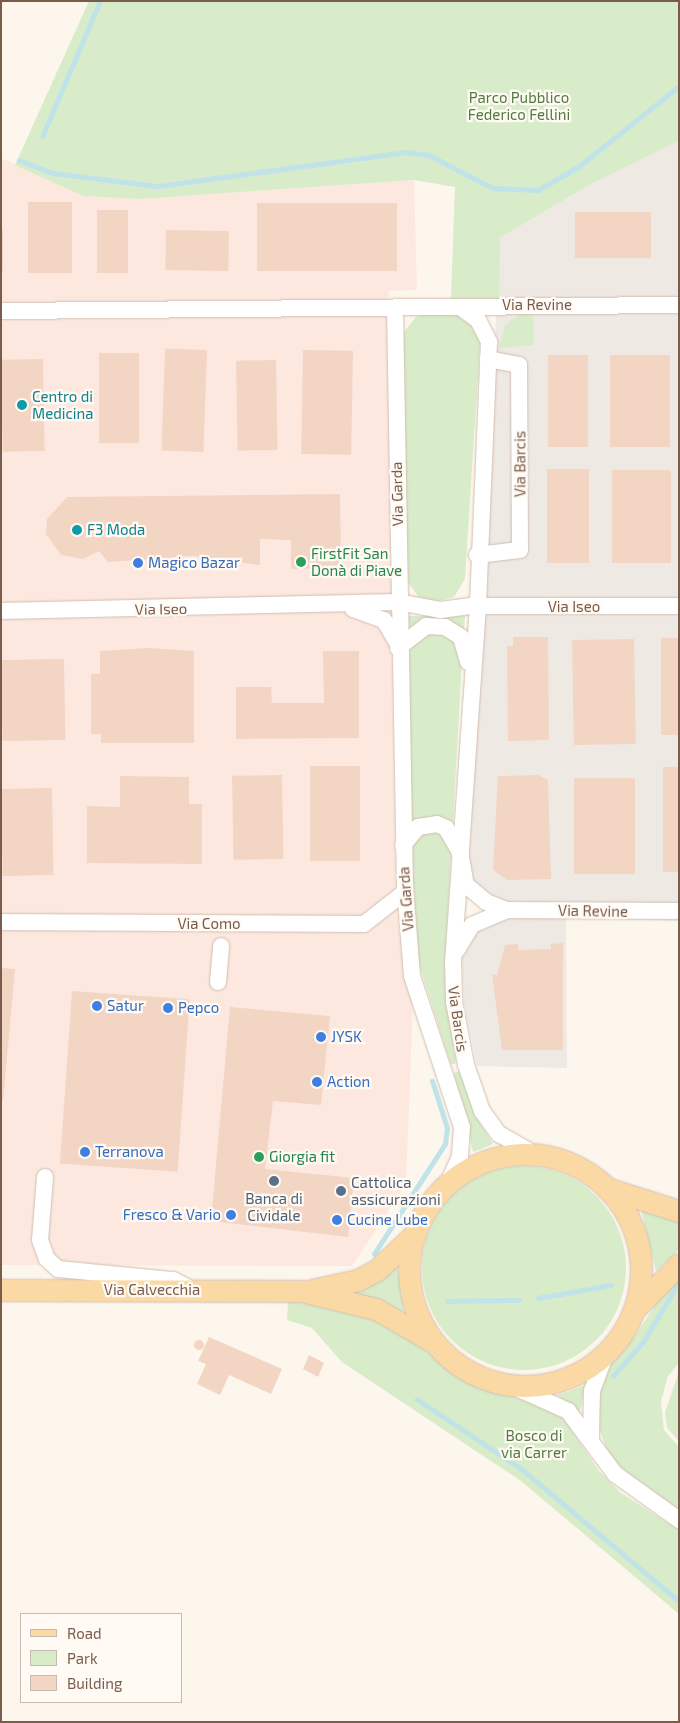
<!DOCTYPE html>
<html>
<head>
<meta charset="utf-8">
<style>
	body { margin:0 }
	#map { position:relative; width:680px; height:1723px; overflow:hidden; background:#fdf6ec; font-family:"Exo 2",sans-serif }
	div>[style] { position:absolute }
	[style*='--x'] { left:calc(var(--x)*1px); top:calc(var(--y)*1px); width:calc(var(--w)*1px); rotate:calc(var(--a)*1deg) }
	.commercial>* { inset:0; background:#fde8e0 }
	.industrial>* { inset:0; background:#efe9e4 }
	.green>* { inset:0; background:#d8ecc9 }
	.round { border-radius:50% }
	.stream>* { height:4.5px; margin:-2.25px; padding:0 2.25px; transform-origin:2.25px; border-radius:2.25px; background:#bfe3e8 }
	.building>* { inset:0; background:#f3d5c3; transform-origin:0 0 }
	.roads { filter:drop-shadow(0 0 1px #d1beb0) drop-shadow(0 0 1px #d1beb0) }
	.minor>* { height:16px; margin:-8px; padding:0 8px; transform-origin:8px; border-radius:8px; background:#fff }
	.major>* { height:21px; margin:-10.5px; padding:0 10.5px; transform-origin:10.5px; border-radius:10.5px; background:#fbd9a5 }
	.major>.ring { margin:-10.5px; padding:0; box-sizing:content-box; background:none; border:21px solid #fbd9a5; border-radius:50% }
	.dots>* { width:14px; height:14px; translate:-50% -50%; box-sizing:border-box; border:2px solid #fffaf3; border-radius:50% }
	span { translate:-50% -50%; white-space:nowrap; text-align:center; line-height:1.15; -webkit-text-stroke:4.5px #fffaf3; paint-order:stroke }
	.park-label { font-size:15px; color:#537a41 }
	.street-label { font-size:15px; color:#7a5c4d }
	.culture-label { font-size:15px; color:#0d838f }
	.left { translate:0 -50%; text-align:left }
	.leisure-label { font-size:15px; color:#27864d }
	.shop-label { font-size:15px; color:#366cbe }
	.right { translate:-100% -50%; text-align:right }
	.service-label { font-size:15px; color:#4e5e75 }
	.frame { position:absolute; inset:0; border:2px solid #7a5c4d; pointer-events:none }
	.legend { position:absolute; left:20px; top:1613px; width:162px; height:90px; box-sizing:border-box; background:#fffaf3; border:1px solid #cabbb1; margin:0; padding:6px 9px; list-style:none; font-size:15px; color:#7a5c4d }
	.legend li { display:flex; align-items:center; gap:10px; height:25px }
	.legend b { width:25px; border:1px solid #cabbb1 }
</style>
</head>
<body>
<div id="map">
	<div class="commercial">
		<div style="clip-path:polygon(1px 158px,83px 196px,139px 199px,414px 180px,417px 290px,389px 291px,388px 311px,396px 907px,413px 1002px,406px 1184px,352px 1266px,1px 1265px)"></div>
	</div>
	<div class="industrial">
		<div style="clip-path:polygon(679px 141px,679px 921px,566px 918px,567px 1068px,477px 1066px,464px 1003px,462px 954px,470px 931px,497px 915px,468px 879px,500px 238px,591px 184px)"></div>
	</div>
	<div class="green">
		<div style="clip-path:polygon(89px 1px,679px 1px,679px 141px,591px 184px,500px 238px,499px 300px,451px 299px,455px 187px,414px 180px,139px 199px,83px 196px,15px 165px)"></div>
		<div style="clip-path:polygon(428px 312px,456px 312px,478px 330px,480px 342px,465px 579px,454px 597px,435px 602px,418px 596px,407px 581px,403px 333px,416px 317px)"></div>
		<div style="clip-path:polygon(533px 313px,533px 345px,499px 348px,505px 325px,520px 314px)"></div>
		<div style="clip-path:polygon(406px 616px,465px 616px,464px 629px,447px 621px,426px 620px,406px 629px)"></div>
		<div style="clip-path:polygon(431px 631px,455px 637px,462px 660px,445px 963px,456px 1063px,451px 1065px,419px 964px,410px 850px,407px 650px)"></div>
		<div style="clip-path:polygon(460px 1071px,478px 1120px,493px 1144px,473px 1152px,454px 1073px)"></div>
		<div class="round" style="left:422px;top:1166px;width:204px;height:204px"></div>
		<div style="clip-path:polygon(641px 1209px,679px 1218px,679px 1250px,656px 1271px)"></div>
		<div style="clip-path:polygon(397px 1265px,404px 1312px,353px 1292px)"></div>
		<div style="clip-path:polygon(679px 1270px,679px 1363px,668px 1376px,661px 1401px,664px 1430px,679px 1447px,679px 1510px,619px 1466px,607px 1450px,597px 1423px,599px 1389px,611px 1362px,634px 1337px)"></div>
		<div style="clip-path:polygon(288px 1301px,354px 1309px,419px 1345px,462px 1380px,559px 1412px,599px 1471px,621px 1493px,679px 1530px,679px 1614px,521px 1481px,342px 1362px,312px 1328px,287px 1320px)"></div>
		<div style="clip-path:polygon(679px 1371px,679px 1441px,667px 1428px,665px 1413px)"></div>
		<div style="clip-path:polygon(585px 1385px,580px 1413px,557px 1395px,570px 1391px)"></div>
	</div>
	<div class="stream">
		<div style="--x:42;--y:137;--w:148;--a:-66.9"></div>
		<div style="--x:19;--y:160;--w:36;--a:21"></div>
		<div style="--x:53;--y:173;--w:106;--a:7.1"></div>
		<div style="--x:158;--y:186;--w:250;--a:-7.8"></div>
		<div style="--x:406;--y:152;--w:23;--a:7"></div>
		<div style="--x:429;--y:155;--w:72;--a:27.3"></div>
		<div style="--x:493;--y:188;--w:45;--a:2.5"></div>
		<div style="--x:538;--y:190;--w:46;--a:-29.9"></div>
		<div style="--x:578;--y:167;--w:129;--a:-38.7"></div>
		<div style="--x:374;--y:1254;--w:131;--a:-57.2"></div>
		<div style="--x:445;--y:1144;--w:16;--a:-83"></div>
		<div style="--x:447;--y:1128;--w:49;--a:-107.7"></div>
		<div style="--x:538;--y:1298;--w:74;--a:-10.1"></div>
		<div style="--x:447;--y:1301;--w:72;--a:-0.8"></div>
		<div style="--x:613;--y:1376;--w:45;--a:-48.6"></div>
		<div style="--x:643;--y:1342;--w:70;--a:-59"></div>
		<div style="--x:417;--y:1399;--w:128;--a:33.8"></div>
		<div style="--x:523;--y:1470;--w:204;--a:40"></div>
	</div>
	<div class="building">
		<div style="left:28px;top:202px;width:44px;height:71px"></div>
		<div style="left:397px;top:203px;width:68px;height:140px;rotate:90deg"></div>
		<div style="left:128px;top:210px;width:63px;height:31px;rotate:90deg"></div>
		<div style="left:575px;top:212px;width:76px;height:46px"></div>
		<div style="left:1px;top:230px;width:2px;height:41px"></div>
		<div style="left:166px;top:230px;width:63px;height:40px;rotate:1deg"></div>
		<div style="left:207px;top:350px;width:102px;height:42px;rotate:92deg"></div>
		<div style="left:303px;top:350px;width:50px;height:104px;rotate:1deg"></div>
		<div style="left:99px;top:353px;width:40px;height:90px"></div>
		<div style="left:548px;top:355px;width:40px;height:92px"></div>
		<div style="left:670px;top:355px;width:92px;height:60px;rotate:90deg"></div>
		<div style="left:43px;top:359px;width:92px;height:42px;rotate:89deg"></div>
		<div style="left:276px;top:360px;width:90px;height:40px;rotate:89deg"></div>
		<div style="left:547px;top:469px;width:42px;height:94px"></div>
		<div style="left:612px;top:470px;width:59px;height:93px"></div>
		<div style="clip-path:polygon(340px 494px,341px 568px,291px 569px,291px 540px,260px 539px,260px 565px,193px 556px,108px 562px,99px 551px,83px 559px,61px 555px,46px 534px,47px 519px,67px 497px)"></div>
		<div style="clip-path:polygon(513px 637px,548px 637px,549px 740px,508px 741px,507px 646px,513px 646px)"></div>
		<div style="left:661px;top:638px;width:18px;height:97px"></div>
		<div style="left:634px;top:639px;width:105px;height:62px;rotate:89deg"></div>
		<div style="clip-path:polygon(149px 648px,194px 651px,194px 743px,101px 743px,101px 734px,91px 734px,91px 674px,100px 674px,100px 651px)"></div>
		<div style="clip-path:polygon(323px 651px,359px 651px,359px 738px,236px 739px,236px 687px,271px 687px,272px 703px,324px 703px)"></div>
		<div style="left:64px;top:659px;width:81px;height:63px;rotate:89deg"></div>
		<div style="left:310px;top:766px;width:50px;height:95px"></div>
		<div style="left:679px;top:767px;width:105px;height:16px;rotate:90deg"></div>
		<div style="left:282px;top:775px;width:84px;height:50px;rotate:89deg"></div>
		<div style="clip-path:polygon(120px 776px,189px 777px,189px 804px,202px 804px,202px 864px,87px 863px,87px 806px,120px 807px)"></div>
		<div style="clip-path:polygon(498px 776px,538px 775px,548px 780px,551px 879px,507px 880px,493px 870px)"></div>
		<div style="left:574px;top:778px;width:61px;height:96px"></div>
		<div style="left:52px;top:788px;width:87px;height:51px;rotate:89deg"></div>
		<div style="clip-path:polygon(563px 943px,563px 1050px,502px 1050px,492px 974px,497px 975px,505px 945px,518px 944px,518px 950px,551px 949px,551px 944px)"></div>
		<div style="clip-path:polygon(1px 968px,15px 969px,3px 1101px,1px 1101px)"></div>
		<div style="left:72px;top:991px;width:118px;height:173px;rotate:4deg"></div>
		<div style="clip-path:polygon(230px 1007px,330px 1016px,321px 1105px,273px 1101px,265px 1169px,354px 1178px,348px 1237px,211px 1221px)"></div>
		<div style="clip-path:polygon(209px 1337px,282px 1369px,271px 1394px,229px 1375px,220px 1395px,197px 1384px,206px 1364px,198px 1361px)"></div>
		<div class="round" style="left:194px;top:1340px;width:10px;height:10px"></div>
		<div style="clip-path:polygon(309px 1355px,324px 1363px,318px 1377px,303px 1369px)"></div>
	</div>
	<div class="roads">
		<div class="minor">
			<div style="--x:460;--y:307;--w:22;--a:36"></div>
			<div style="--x:478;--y:320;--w:25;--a:63"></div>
			<div style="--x:489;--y:342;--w:264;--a:92.4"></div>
			<div style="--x:478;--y:606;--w:355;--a:94"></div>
			<div style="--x:453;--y:960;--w:42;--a:88.6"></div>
			<div style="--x:454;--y:1002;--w:64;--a:79.2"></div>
			<div style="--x:466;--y:1065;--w:49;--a:70.8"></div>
			<div style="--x:482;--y:1111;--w:29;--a:54"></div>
			<div style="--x:499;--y:1134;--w:43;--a:29.6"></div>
			<div style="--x:395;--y:308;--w:579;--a:89.01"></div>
			<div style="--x:405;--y:887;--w:89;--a:85.5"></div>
			<div style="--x:412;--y:976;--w:159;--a:71.7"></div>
			<div style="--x:462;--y:1127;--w:30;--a:94"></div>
			<div style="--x:460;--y:1157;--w:29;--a:115"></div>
			<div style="--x:1;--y:311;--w:678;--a:-0.51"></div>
			<div style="--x:477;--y:555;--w:43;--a:-6.6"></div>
			<div style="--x:520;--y:550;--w:185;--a:-90.3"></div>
			<div style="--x:519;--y:365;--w:32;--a:-169"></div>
			<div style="--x:353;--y:609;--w:33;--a:20"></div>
			<div style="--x:384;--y:620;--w:24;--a:60"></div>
			<div style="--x:1;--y:611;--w:397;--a:-1.3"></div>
			<div style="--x:398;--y:602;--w:44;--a:10.5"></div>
			<div style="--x:441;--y:610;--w:30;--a:-8"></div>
			<div style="--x:471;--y:606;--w:208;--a:0"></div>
			<div style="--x:398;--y:648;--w:36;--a:-38"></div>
			<div style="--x:426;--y:626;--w:19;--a:3"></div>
			<div style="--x:445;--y:627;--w:19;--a:32"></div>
			<div style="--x:461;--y:637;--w:26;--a:74"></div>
			<div style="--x:403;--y:845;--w:23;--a:-50"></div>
			<div style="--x:418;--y:827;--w:19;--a:-9"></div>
			<div style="--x:437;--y:824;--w:10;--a:24"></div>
			<div style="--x:446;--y:828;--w:28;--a:60"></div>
			<div style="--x:460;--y:852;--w:34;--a:80"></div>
			<div style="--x:466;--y:885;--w:26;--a:40"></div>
			<div style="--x:486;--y:902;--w:22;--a:21"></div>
			<div style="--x:1;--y:922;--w:363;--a:0.3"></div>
			<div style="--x:364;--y:924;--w:52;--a:-38"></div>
			<div style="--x:457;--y:950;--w:29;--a:-59"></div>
			<div style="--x:472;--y:925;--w:38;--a:-23"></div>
			<div style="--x:507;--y:910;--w:172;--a:0.3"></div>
			<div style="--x:218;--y:982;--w:36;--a:-85"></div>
			<div style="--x:45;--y:1177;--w:63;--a:94.5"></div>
			<div style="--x:40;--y:1240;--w:20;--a:70"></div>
			<div style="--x:47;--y:1259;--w:15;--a:42"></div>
			<div style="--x:58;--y:1269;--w:116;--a:5.5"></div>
			<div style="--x:173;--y:1280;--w:20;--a:27"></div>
			<div style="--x:510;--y:1385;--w:64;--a:24.1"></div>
			<div style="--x:568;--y:1411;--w:79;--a:53.3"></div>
			<div style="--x:615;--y:1474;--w:79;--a:35.7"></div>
			<div style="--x:591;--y:1437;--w:46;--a:-88.8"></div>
			<div style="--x:592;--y:1391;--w:40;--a:-69.8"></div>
		</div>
		<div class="major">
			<div class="ring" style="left:409px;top:1154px;width:211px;height:211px"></div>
			<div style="--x:606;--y:1188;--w:77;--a:17.5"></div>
			<div style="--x:1;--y:1290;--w:301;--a:0.2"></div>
			<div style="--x:302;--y:1291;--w:76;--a:13.7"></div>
			<div style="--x:376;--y:1309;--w:62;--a:29.9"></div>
			<div style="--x:312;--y:1290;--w:47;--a:-12.3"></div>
			<div style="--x:358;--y:1280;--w:21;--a:-28"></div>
			<div style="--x:377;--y:1270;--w:51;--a:-43.4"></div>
			<div style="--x:634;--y:1310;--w:64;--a:-45.6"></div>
		</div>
	</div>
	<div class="dots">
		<div style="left:22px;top:405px;background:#0f9aa8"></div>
		<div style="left:77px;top:530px;background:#0f9aa8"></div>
		<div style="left:301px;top:562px;background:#2e9e5b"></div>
		<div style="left:138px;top:563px;background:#3f7fe0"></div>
		<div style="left:97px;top:1006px;background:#3f7fe0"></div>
		<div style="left:168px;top:1008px;background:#3f7fe0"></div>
		<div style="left:321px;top:1037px;background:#3f7fe0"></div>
		<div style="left:317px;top:1082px;background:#3f7fe0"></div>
		<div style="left:85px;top:1152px;background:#3f7fe0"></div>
		<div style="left:259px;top:1157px;background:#2e9e5b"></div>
		<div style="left:274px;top:1181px;background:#5c6f8a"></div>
		<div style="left:341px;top:1191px;background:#5c6f8a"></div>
		<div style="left:231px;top:1215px;background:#3f7fe0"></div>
		<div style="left:337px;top:1220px;background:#3f7fe0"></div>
	</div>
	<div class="park-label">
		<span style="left:519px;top:106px">Parco Pubblico<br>Federico Fellini</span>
		<span style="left:534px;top:1444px">Bosco di<br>via Carrer</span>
	</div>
	<div class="street-label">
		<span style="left:537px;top:305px">Via Revine</span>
		<span style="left:520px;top:464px;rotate:-90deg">Via Barcis</span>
		<span style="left:397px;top:494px;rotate:-91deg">Via Garda</span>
		<span style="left:574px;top:607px">Via Iseo</span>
		<span style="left:161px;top:609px;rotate:-1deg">Via Iseo</span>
		<span style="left:406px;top:899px;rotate:-94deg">Via Garda</span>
		<span style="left:593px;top:911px;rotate:1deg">Via Revine</span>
		<span style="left:209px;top:924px">Via Como</span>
		<span style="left:458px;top:1019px;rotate:82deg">Via Barcis</span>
		<span style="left:152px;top:1290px">Via Calvecchia</span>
	</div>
	<div class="culture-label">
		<span class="left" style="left:32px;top:405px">Centro di<br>Medicina</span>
		<span class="left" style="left:87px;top:530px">F3 Moda</span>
	</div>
	<div class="leisure-label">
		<span class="left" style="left:311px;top:562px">FirstFit San<br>Donà di Piave</span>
		<span class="left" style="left:269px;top:1157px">Giorgia fit</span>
	</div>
	<div class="shop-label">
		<span class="left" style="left:148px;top:563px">Magico Bazar</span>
		<span class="left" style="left:107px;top:1006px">Satur</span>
		<span class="left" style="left:178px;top:1008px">Pepco</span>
		<span class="left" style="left:331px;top:1037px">JYSK</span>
		<span class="left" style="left:327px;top:1082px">Action</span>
		<span class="left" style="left:95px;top:1152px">Terranova</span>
		<span class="right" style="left:221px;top:1215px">Fresco &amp; Vario</span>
		<span class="left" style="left:347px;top:1220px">Cucine Lube</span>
	</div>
	<div class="service-label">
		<span class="left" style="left:351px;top:1191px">Cattolica<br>assicurazioni</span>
		<span style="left:274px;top:1207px">Banca di<br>Cividale</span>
	</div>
	<div class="frame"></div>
	<ul class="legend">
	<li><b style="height:6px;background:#fbd9a5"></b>Road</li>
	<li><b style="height:14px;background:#d8ecc9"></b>Park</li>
	<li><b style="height:14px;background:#f3d5c3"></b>Building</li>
	</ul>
</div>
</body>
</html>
